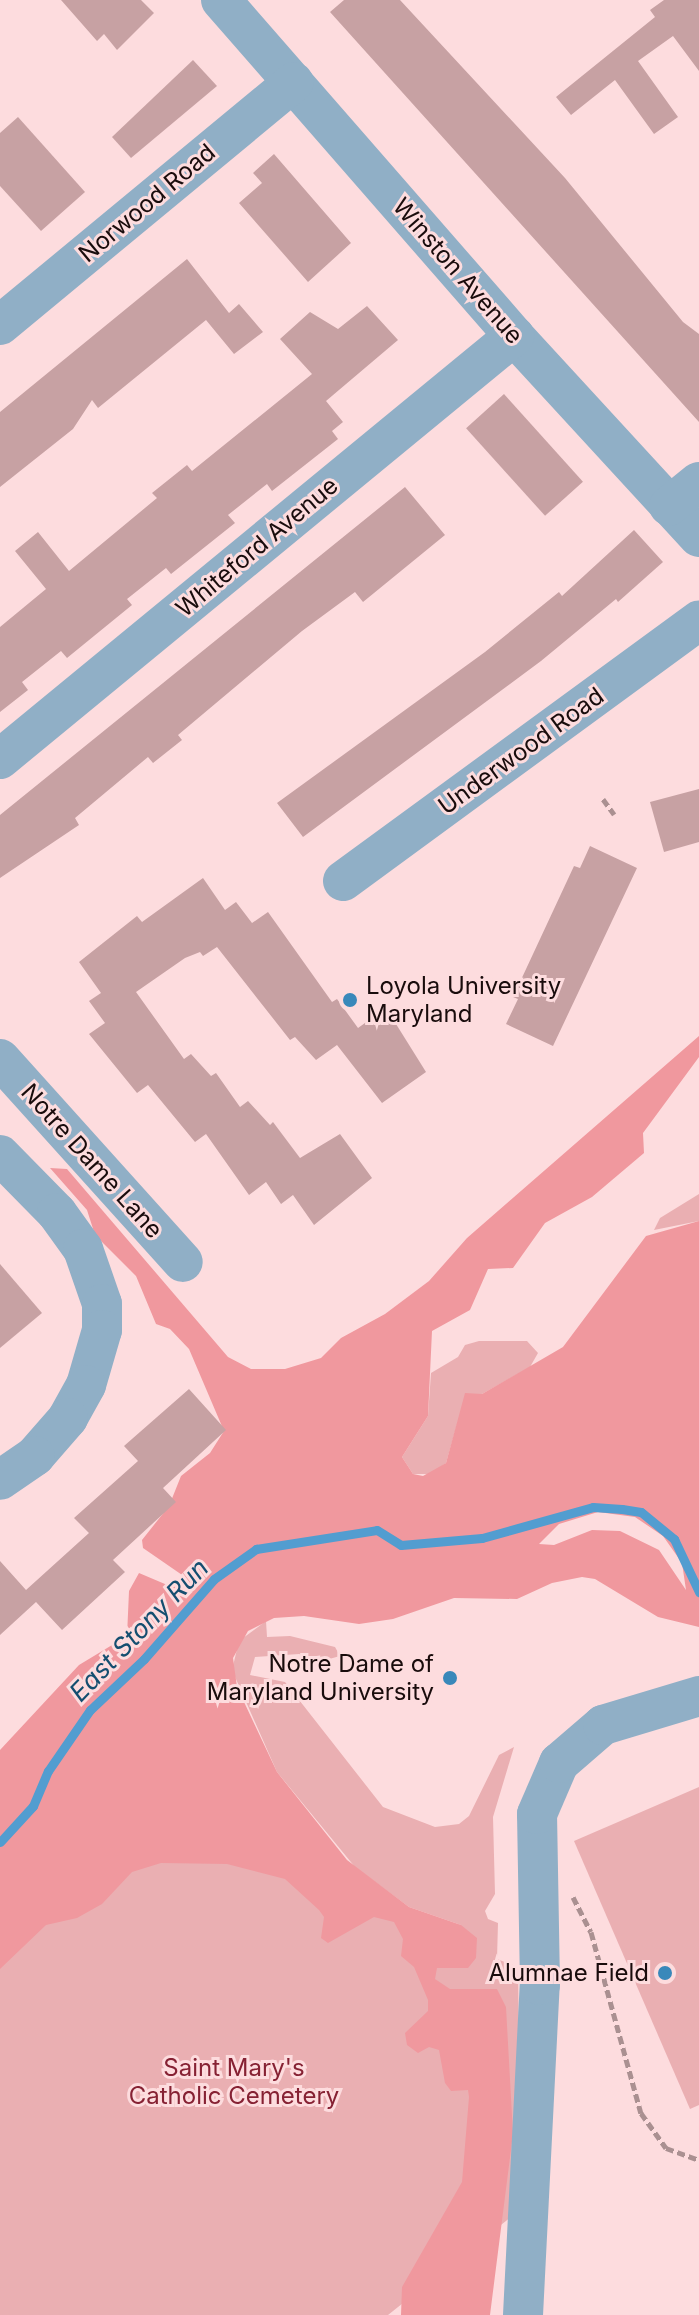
<!DOCTYPE html>
<html>
<head>
<meta charset="utf-8">
<style>
	body { margin:0 }
	#map { position:relative; width:699px; height:2315px; overflow:hidden; background:#fddcde; font-family:Inter,sans-serif }
	div>[style] { position:absolute }
	[style*='--x'] { left:calc(var(--x)*1px); top:calc(var(--y)*1px); width:calc(var(--w)*1px); rotate:calc(var(--a)*1deg) }
	.green>* { inset:0; background:#eaafb2 }
	.forest>* { inset:0; background:#f0989e }
	.stream>* { height:9px; margin:-4.5px; padding:0 4.5px; transform-origin:4.5px; border-radius:4.5px; background:#529dd0 }
	.building>* { inset:0; background:#c7a1a3; transform-origin:0 0 }
	.path>* { height:5px; margin-top:-2.5px; transform-origin:0; background:repeating-linear-gradient(90deg,#aa9091 0 8px,transparent 0 12px) }
	.minor>* { height:40px; margin:-20px; padding:0 20px; transform-origin:20px; border-radius:20px; background:#90afc6 }
	.dots>* { width:22px; height:22px; translate:-50% -50%; box-sizing:border-box; border:4px solid #fddcde; border-radius:50% }
	span { translate:-50% -50%; white-space:nowrap; text-align:center; line-height:1.15; -webkit-text-stroke:6px #fddcde; paint-order:stroke }
	.street-label { font-size:24px; color:#190c0c }
	.poi-label { font-size:24px; color:#190c0c }
	.left { translate:0 -50%; text-align:left }
	.right { translate:-100% -50%; text-align:right }
	.park-label { font-size:24px; color:#862133 }
	.water-label { font-size:26px; color:#144e70; font-style:italic }
</style>
</head>
<body>
<div id="map">
	<div class="green">
		<div style="clip-path:polygon(699px 1194px,699px 1221px,654px 1230px,660px 1218px)"></div>
		<div style="clip-path:polygon(479px 1341px,527px 1341px,538px 1353px,530px 1367px,482px 1394px,458px 1421px,446px 1463px,431px 1474px,413px 1474px,402px 1457px,428px 1416px,431px 1373px,458px 1357px,465px 1345px)"></div>
		<div style="clip-path:polygon(266px 1621px,267px 1637px,290px 1636px,335px 1647px,340px 1656px,322px 1661px,299px 1654px,255px 1657px,250px 1675px,285px 1682px,383px 1807px,435px 1827px,459px 1824px,469px 1816px,499px 1755px,514px 1747px,493px 1817px,495px 1894px,485px 1911px,488px 1919px,498px 1923px,497px 1959px,518px 1967px,521px 2209px,388px 2315px,0 2315px,0 1797px,330px 1858px,410px 1919px,461px 1925px,409px 1907px,355px 1867px,277px 1772px,232px 1670px,239px 1641px)"></div>
		<div style="clip-path:polygon(699px 1787px,699px 2105px,690px 2109px,574px 1841px)"></div>
	</div>
	<div class="forest">
		<div style="clip-path:polygon(evenodd,699px 1036px,699px 1057px,643px 1133px,644px 1153px,592px 1197px,545px 1223px,513px 1268px,488px 1269px,470px 1310px,432px 1331px,428px 1416px,402px 1457px,413px 1474px,423px 1476px,446px 1463px,465px 1393px,482px 1394px,563px 1347px,646px 1236px,699px 1221px,699px 1627px,658px 1617px,595px 1579px,582px 1577px,552px 1583px,517px 1599px,454px 1598px,393px 1619px,359px 1624px,304px 1616px,274px 1618px,248px 1631px,233px 1658px,237px 1687px,277px 1772px,347px 1860px,409px 1907px,461px 1925px,477px 1938px,476px 1958px,468px 1968px,437px 1968px,435px 1979px,450px 1989px,497px 1989px,506px 2007px,513px 2134px,490px 2315px,401px 2315px,402px 2287px,462px 2182px,469px 2097px,468px 2090px,451px 2091px,445px 2083px,439px 2050px,429px 2047px,418px 2053px,407px 2045px,405px 2033px,428px 2011px,428px 2000px,414px 1967px,401px 1956px,403px 1939px,394px 1922px,374px 1917px,328px 1943px,321px 1938px,324px 1917px,319px 1910px,285px 1879px,227px 1864px,161px 1863px,132px 1872px,102px 1904px,77px 1918px,46px 1925px,0 1969px,0 1750px,79px 1665px,127px 1636px,129px 1591px,139px 1573px,172px 1587px,182px 1585px,185px 1577px,143px 1548px,142px 1540px,169px 1506px,181px 1476px,210px 1453px,224px 1431px,189px 1349px,170px 1329px,156px 1324px,136px 1276px,95px 1235px,87px 1210px,50px 1168px,67px 1169px,228px 1357px,251px 1369px,285px 1369px,321px 1358px,341px 1338px,385px 1314px,429px 1281px,467px 1238px,699px 1036px,598px 1512px,635px 1517px,663px 1536px,682px 1563px,686px 1590px,659px 1550px,620px 1531px,592px 1530px,554px 1545px,539px 1544px,559px 1524px,598px 1512px)"></div>
	</div>
	<div class="stream">
		<div style="--x:0;--y:1842;--w:49;--a:-47.5"></div>
		<div style="--x:33;--y:1806;--w:38;--a:-67"></div>
		<div style="--x:48;--y:1771;--w:74;--a:-55.5"></div>
		<div style="--x:90;--y:1710;--w:74;--a:-43.4"></div>
		<div style="--x:144;--y:1659;--w:106;--a:-48.8"></div>
		<div style="--x:214;--y:1579;--w:52;--a:-35.5"></div>
		<div style="--x:256;--y:1549;--w:122;--a:-8.9"></div>
		<div style="--x:377;--y:1530;--w:28;--a:32"></div>
		<div style="--x:401;--y:1545;--w:81;--a:-4.9"></div>
		<div style="--x:482;--y:1538;--w:115;--a:-15.6"></div>
		<div style="--x:593;--y:1507;--w:29;--a:4"></div>
		<div style="--x:622;--y:1509;--w:19;--a:9"></div>
		<div style="--x:641;--y:1512;--w:43;--a:39.3"></div>
		<div style="--x:674;--y:1539;--w:59;--a:64.7"></div>
	</div>
	<div class="building">
		<div style="clip-path:polygon(61px 0,141px 0,154px 13px,117px 50px,104px 34px,97px 41px)"></div>
		<div style="clip-path:polygon(344px 0,400px 0,565px 178px,683px 322px,699px 334px,699px 422px,330px 12px)"></div>
		<div style="clip-path:polygon(664px 0,699px 0,699px 71px,673px 36px,638px 61px,678px 117px,654px 134px,615px 80px,571px 115px,556px 97px,655px 17px,650px 10px)"></div>
		<div style="clip-path:polygon(193px 60px,217px 86px,131px 158px,112px 137px)"></div>
		<div style="clip-path:polygon(18px 117px,85px 192px,41px 231px,0 186px,0 133px)"></div>
		<div style="clip-path:polygon(274px 154px,351px 243px,308px 282px,239px 203px,262px 183px,253px 173px)"></div>
		<div style="clip-path:polygon(187px 259px,229px 313px,239px 304px,263px 332px,234px 354px,206px 320px,98px 408px,92px 400px,73px 429px,0 487px,0 412px)"></div>
		<div style="clip-path:polygon(367px 306px,398px 340px,326px 401px,343px 422px,332px 431px,338px 439px,272px 491px,267px 484px,228px 515px,235px 523px,171px 574px,166px 568px,127px 599px,132px 605px,67px 658px,61px 651px,22px 682px,28px 690px,0 712px,0 627px,46px 589px,15px 551px,38px 532px,69px 571px,157px 498px,152px 493px,187px 465px,192px 471px,312px 374px,280px 339px,310px 312px,338px 329px)"></div>
		<div style="left:504px;top:394px;width:118px;height:51px;rotate:48deg"></div>
		<div style="clip-path:polygon(405px 487px,445px 535px,363px 602px,355px 592px,302px 631px,178px 735px,182px 740px,153px 763px,148px 757px,75px 818px,79px 825px,0 878px,0 815px)"></div>
		<div style="clip-path:polygon(634px 530px,663px 562px,618px 602px,616px 599px,541px 661px,303px 837px,277px 803px,485px 652px,559px 592px,562px 596px)"></div>
		<div style="clip-path:polygon(699px 789px,699px 842px,664px 852px,650px 802px)"></div>
		<div style="clip-path:polygon(590px 846px,637px 868px,553px 1046px,506px 1024px,518px 999px,513px 997px,574px 866px,580px 868px)"></div>
		<div style="clip-path:polygon(203px 878px,225px 910px,236px 902px,252px 923px,268px 912px,332px 1002px,337px 999px,358px 1028px,386px 1008px,426px 1072px,382px 1103px,337px 1045px,316px 1060px,295px 1037px,290px 1040px,217px 947px,203px 956px,200px 952px,185px 958px,136px 992px,184px 1059px,191px 1054px,211px 1076px,216px 1073px,240px 1107px,248px 1101px,270px 1125px,273px 1122px,300px 1158px,340px 1134px,372px 1178px,314px 1225px,293px 1195px,281px 1204px,266px 1182px,249px 1195px,206px 1134px,195px 1142px,148px 1085px,137px 1093px,89px 1034px,105px 1023px,89px 1001px,101px 993px,79px 962px,137px 916px,142px 922px)"></div>
		<div style="clip-path:polygon(0 1264px,42px 1313px,0 1348px)"></div>
		<div style="clip-path:polygon(189px 1389px,226px 1430px,163px 1488px,176px 1502px,113px 1560px,125px 1572px,62px 1630px,36px 1602px,0 1635px,0 1561px,26px 1590px,89px 1533px,74px 1518px,138px 1461px,124px 1446px)"></div>
	</div>
	<div class="path">
		<div style="--x:603;--y:799;--w:19;--a:54"></div>
		<div style="--x:573;--y:1897;--w:39;--a:63"></div>
		<div style="--x:591;--y:1932;--w:188;--a:74.6"></div>
		<div style="--x:641;--y:2113;--w:43;--a:54.5"></div>
		<div style="--x:666;--y:2148;--w:35;--a:20"></div>
	</div>
	<div class="minor">
		<div style="--x:221;--y:0;--w:446;--a:48.9"></div>
		<div style="--x:514;--y:336;--w:273;--a:47.4"></div>
		<div style="--x:0;--y:325;--w:381;--a:-39.6"></div>
		<div style="--x:669;--y:506;--w:38;--a:-39"></div>
		<div style="--x:0;--y:759;--w:666;--a:-39.45"></div>
		<div style="--x:343;--y:881;--w:441;--a:-36.2"></div>
		<div style="--x:0;--y:1059;--w:273;--a:48"></div>
		<div style="--x:0;--y:1155;--w:81;--a:45.5"></div>
		<div style="--x:57;--y:1213;--w:44;--a:54.2"></div>
		<div style="--x:83;--y:1249;--w:58;--a:70.9"></div>
		<div style="--x:102;--y:1304;--w:26;--a:90"></div>
		<div style="--x:102;--y:1330;--w:57;--a:106.2"></div>
		<div style="--x:86;--y:1385;--w:38;--a:119"></div>
		<div style="--x:68;--y:1418;--w:50;--a:131"></div>
		<div style="--x:35;--y:1456;--w:42;--a:145.6"></div>
		<div style="--x:523;--y:2315;--w:330;--a:-87.1"></div>
		<div style="--x:540;--y:1985;--w:171;--a:-91"></div>
		<div style="--x:537;--y:1814;--w:56;--a:-66.7"></div>
		<div style="--x:559;--y:1763;--w:58;--a:-40.8"></div>
		<div style="--x:603;--y:1725;--w:100;--a:-16.8"></div>
	</div>
	<div class="dots">
		<div style="left:350px;top:1000px;background:#3988ba"></div>
		<div style="left:450px;top:1678px;background:#3988ba"></div>
		<div style="left:665px;top:1973px;background:#3988ba"></div>
	</div>
	<div class="street-label">
		<span style="left:147px;top:203px;rotate:-40deg">Norwood Road</span>
		<span style="left:458px;top:271px;rotate:49deg">Winston Avenue</span>
		<span style="left:257px;top:547px;rotate:-40deg">Whiteford Avenue</span>
		<span style="left:521px;top:751px;rotate:-36deg">Underwood Road</span>
		<span style="left:92px;top:1161px;rotate:48deg">Notre Dame Lane</span>
	</div>
	<div class="poi-label">
		<span class="left" style="left:366px;top:1000px">Loyola University<br>Maryland</span>
		<span class="right" style="left:434px;top:1678px">Notre Dame of<br>Maryland University</span>
		<span class="right" style="left:649px;top:1973px">Alumnae Field</span>
	</div>
	<div class="park-label">
		<span style="left:234px;top:2082px">Saint Mary's<br>Catholic Cemetery</span>
	</div>
	<div class="water-label">
		<span style="left:139px;top:1630px;rotate:-46deg">East Stony Run</span>
	</div>
</div>
</body>
</html>
